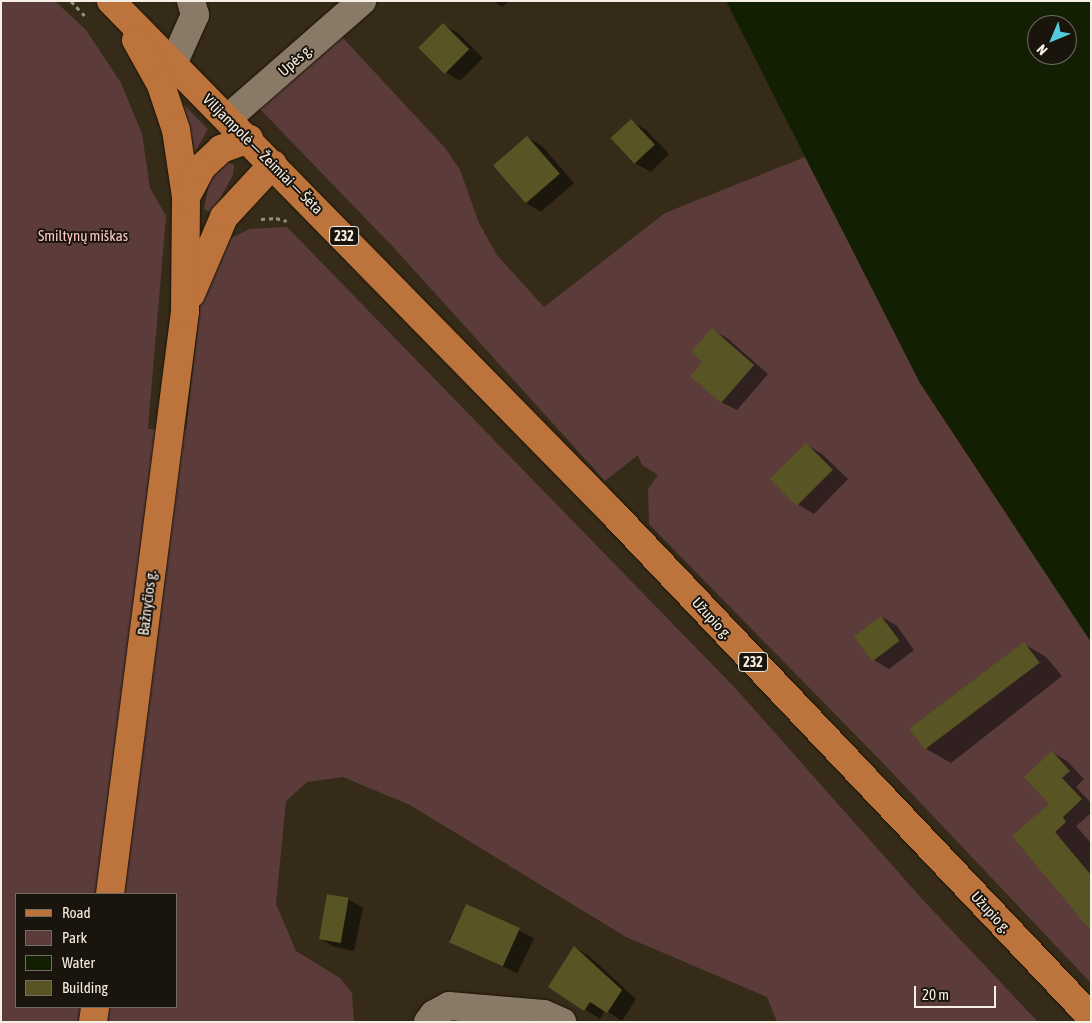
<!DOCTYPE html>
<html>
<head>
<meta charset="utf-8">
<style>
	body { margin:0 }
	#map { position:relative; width:1092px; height:1023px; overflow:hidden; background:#362b19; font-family:"Asap Condensed",sans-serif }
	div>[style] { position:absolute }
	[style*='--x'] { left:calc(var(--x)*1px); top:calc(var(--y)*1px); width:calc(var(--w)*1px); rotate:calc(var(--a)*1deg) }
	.green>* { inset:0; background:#5b3c3a }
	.water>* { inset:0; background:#121f02 }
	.shadow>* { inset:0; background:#0007; transform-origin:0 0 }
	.building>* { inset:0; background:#595424; transform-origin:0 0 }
	.path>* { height:3px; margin-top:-1.5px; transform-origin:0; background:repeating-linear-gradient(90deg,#978e7f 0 4px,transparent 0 8px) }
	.roads { filter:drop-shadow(0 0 1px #1d1303) drop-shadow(0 0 1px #1d1303) }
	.minor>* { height:28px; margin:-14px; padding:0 14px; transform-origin:14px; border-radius:14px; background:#887a67 }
	.major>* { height:28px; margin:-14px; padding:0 14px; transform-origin:14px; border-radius:14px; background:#bc743c }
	span { translate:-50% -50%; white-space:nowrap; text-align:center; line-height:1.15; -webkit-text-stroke:4px #19140c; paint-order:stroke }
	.shield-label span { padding:1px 4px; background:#19140c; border:1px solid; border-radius:4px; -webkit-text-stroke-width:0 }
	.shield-label { font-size:14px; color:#f7efe4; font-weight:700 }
	.street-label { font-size:15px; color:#f7efe4 }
	.park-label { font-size:15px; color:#fac7c3 }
	.frame { position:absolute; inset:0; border:2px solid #f7efe4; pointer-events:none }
	.legend { position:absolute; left:15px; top:893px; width:162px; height:115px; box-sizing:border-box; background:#19140c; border:1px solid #726c62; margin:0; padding:6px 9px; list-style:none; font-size:15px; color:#f7efe4 }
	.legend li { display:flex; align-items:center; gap:10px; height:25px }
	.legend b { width:25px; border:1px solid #726c62 }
	.north { position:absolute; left:1027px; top:15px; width:50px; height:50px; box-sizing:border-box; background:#19140c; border:1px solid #726c62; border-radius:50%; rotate:225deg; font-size:14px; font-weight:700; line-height:20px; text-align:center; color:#f7efe4 }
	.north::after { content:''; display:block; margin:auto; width:18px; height:22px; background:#54cadd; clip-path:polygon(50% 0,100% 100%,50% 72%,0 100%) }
	.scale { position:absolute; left:914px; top:986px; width:82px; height:22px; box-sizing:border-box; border:2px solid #f7efe4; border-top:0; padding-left:6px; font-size:15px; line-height:18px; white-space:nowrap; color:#f7efe4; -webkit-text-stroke:4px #19140c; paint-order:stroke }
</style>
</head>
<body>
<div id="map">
	<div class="green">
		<div style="clip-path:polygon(evenodd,1px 1px,55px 1px,86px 30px,121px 83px,142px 134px,150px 188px,166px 216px,148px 429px,186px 429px,202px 292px,229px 239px,250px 229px,287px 227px,737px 690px,923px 900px,1038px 1022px,777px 1022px,767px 997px,626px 937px,410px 805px,343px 777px,307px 782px,286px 801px,276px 904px,296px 951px,340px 978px,352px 993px,354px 1022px,1px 1022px,1px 1px,16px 894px,176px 894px,176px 1007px,16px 1007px,16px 894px)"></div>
		<div style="clip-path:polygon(342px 37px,446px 149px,460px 170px,479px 223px,497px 255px,544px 307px,665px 213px,805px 157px,920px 383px,1091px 642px,1091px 983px,880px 760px,649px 524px,648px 489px,658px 475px,642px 465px,638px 455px,605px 481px,395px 249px,259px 108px)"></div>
		<div style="clip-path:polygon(183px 104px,208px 129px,194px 154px,193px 142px)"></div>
		<div style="clip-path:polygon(226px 161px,234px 165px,233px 175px,212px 213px,204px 209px,208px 189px,213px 175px)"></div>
	</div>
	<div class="water">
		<div style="clip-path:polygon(evenodd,726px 1px,1091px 1px,1091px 642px,920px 383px,726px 1px,1037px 25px,1067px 25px,1067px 55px,1037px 55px,1037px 25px)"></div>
	</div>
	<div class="shadow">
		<div style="clip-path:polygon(493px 1px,509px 1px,502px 7px)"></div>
		<div style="clip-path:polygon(443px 25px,458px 33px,483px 58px,460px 81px,445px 72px,420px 48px)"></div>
		<div style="clip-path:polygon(631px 121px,646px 130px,669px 154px,651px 172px,635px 163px)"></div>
		<div style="clip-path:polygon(527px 137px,542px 146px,574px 183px,541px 212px,526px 203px)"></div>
		<div style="clip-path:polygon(712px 330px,727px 338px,768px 374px,737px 410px,721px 402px,704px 362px)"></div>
		<div style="clip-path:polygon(807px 445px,822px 454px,848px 479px,814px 514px,799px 505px,773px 480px)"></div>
		<div style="clip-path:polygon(882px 617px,897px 626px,914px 650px,889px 669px,874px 660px)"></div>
		<div style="clip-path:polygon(1024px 644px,1046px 657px,1062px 676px,951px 763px,928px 750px,913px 731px)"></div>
		<div style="clip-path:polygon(1052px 752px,1067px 761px,1084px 779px,1076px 787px,1091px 803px,1091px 813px,1076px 826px,1091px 843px,1091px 925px,1014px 836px,1050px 804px)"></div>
		<div style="clip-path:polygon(348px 899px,363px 908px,354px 951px,334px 947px,319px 938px)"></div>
		<div style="left:466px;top:905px;width:76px;height:39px;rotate:26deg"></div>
		<div style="clip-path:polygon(574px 947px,589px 956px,636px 999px,622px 1021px,605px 1010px,600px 1019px,550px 987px)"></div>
	</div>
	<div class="building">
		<div style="left:443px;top:23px;width:37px;height:35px;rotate:45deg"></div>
		<div style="left:631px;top:119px;width:35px;height:28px;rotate:47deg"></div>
		<div style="left:527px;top:136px;width:50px;height:45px;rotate:49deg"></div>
		<div style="clip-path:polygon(712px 328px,754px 365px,721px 403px,690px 376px,702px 362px,691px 352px)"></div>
		<div style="left:806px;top:443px;width:38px;height:51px;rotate:45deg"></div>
		<div style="left:881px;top:616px;width:31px;height:34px;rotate:53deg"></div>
		<div style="left:1024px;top:642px;width:26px;height:144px;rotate:53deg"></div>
		<div style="clip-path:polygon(1052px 751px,1070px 771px,1062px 778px,1082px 799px,1063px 817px,1066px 822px,1055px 832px,1091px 875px,1091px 931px,1012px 836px,1049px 804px,1024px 777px)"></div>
		<div style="left:327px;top:894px;width:22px;height:46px;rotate:10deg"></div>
		<div style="left:466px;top:904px;width:59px;height:42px;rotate:24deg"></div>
		<div style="clip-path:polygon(574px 946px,622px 990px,607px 1013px,590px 1002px,584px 1011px,548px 987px)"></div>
	</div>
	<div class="path">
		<div style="--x:71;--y:1;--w:23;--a:47"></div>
		<div style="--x:261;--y:219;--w:15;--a:-4"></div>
		<div style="--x:276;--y:218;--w:11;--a:15"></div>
	</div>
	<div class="roads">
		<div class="minor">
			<div style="--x:173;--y:64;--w:54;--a:-65.8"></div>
			<div style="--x:195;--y:15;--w:15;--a:-106"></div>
			<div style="--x:228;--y:118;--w:178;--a:-41.1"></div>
			<div style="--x:428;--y:1022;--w:10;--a:-53"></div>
			<div style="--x:434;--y:1014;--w:17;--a:-28"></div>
			<div style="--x:449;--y:1006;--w:95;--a:4.8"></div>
			<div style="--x:544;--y:1014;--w:20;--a:24"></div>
		</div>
		<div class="major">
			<div style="--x:111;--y:1;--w:717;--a:45.57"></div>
			<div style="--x:613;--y:513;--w:695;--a:46.52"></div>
			<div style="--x:136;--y:40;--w:51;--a:60.9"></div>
			<div style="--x:161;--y:85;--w:47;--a:71.6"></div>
			<div style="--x:176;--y:130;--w:68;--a:81.5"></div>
			<div style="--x:191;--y:294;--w:84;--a:-66.8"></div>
			<div style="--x:224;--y:217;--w:72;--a:-47.2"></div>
			<div style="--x:110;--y:894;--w:587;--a:-82.66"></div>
			<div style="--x:185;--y:312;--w:115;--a:-89.5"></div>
			<div style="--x:186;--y:197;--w:34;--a:-62"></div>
			<div style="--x:202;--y:167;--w:26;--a:-43"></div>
			<div style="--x:221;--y:149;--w:30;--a:-20"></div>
			<div style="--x:93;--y:1022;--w:15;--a:-82"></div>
		</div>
	</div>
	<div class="shield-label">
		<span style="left:344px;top:236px">232</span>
		<span style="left:753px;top:662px">232</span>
	</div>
	<div class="street-label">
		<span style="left:295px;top:60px;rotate:-41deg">Upės g.</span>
		<span style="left:263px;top:154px;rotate:45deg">Vilijampolė — Žeimiai — Šėta</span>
		<span style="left:147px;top:603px;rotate:-83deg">Bažnyčios g.</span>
		<span style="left:712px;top:618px;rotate:47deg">Užupio g.</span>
		<span style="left:991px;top:912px;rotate:47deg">Užupio g.</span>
	</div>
	<div class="park-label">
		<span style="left:83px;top:236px">Smiltynų miškas</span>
	</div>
	<div class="frame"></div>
	<ul class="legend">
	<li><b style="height:6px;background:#bc743c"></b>Road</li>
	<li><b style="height:14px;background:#5b3c3a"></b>Park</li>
	<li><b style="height:14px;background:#121f02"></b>Water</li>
	<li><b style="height:14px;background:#595424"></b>Building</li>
	</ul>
	<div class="north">N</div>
	<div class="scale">20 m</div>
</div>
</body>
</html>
